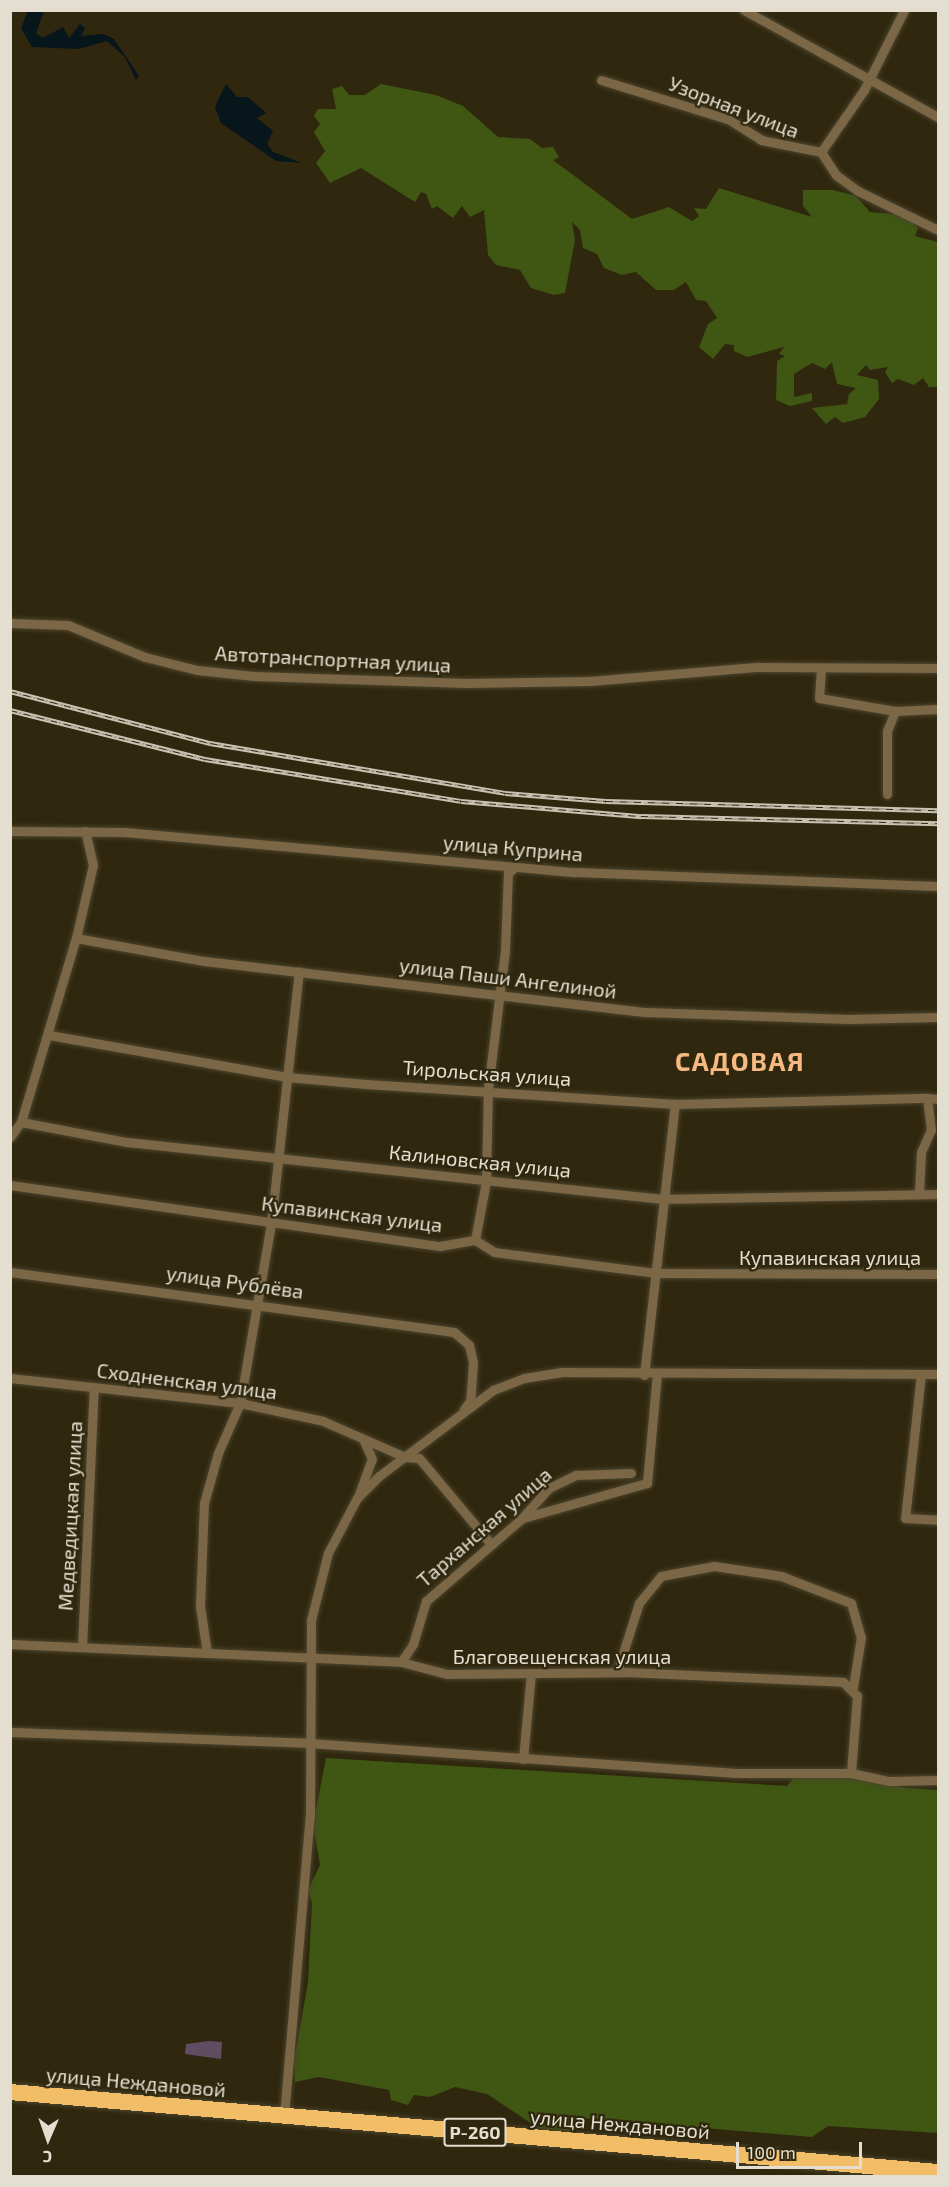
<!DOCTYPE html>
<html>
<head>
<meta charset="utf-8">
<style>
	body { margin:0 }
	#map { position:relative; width:949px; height:2187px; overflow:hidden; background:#2f270e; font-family:"Exo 2",sans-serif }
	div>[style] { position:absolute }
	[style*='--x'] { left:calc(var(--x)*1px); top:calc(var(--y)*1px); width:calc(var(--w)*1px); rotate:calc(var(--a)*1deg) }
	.forest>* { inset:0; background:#3f5713 }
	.water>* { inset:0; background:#06161b }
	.building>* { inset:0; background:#614d62 }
	.roads { filter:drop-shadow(0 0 2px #4c442d) drop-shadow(0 0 2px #4c442d) }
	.street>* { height:9px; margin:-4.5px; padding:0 4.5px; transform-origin:4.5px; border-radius:4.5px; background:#7b6746 }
	.highway>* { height:16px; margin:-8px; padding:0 8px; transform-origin:8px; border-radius:8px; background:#f1be67 }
	.rail>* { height:4.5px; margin-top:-2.25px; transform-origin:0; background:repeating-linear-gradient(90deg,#2f270e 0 7px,#c8c3b2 0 14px); box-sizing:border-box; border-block:2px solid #c8c3b2 }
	span { translate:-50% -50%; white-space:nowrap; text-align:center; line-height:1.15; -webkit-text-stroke:4.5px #2f270e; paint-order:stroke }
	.shield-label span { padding:2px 4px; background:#2f270e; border:2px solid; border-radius:4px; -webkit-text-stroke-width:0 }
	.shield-label { font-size:18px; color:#e3decf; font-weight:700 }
	.street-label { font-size:20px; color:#e3decf }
	.district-label { font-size:26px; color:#f5b981; font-weight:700; letter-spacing:1.5px }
	.frame { position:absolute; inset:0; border:12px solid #e3decf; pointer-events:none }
	.north { position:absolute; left:18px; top:2109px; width:60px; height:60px; -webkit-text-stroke:4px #2f270e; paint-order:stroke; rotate:182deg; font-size:16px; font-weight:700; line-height:24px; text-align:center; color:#e3decf }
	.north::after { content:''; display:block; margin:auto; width:21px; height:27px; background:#e3decf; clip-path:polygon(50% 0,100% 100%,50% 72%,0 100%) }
	.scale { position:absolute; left:736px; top:2142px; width:126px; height:27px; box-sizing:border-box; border:3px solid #e3decf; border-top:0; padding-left:8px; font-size:18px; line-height:21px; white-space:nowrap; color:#e3decf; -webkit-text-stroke:4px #2f270e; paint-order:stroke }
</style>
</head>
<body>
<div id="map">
	<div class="forest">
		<div style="clip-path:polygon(381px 84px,436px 95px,463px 106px,498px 137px,530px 139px,542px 148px,553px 147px,559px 157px,553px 160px,632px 219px,669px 207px,692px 221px,699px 216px,694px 208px,706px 209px,719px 188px,812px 217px,803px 206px,803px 190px,833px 190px,856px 196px,870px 212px,904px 215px,918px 228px,915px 236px,938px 242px,938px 387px,929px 387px,923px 378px,914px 385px,898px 379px,892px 383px,885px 372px,888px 367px,870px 370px,866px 365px,857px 375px,878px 380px,879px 399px,865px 417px,843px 423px,835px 417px,826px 424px,812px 408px,847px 404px,849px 394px,856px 388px,837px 384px,832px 362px,825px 369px,812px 363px,794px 374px,794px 397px,812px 393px,812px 401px,790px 406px,776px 400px,777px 361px,785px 356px,779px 354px,784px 347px,747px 357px,734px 351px,734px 345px,725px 344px,713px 359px,699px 347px,708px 324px,717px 318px,706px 301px,696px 300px,686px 282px,674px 290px,656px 290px,636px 272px,622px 275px,604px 268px,597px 254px,583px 248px,580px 230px,572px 222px,575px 240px,565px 293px,554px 295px,531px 288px,520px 270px,496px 265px,488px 255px,484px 210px,470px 217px,462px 206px,453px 218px,437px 206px,432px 209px,426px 194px,421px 192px,415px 202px,361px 168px,330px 183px,316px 163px,325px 151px,314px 132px,320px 124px,314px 116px,318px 109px,336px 109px,332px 89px,342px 86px,349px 95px,365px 95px)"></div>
		<div style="clip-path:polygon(326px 1758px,787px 1786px,794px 1778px,862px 1778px,906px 1788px,938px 1790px,938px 2133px,828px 2126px,812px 2137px,583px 2118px,569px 2131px,538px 2128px,487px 2094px,455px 2087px,430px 2097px,414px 2095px,408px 2105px,391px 2100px,389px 2090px,319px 2077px,295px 2082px,294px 2061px,308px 1982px,312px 1903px,308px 1890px,320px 1865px,313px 1825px)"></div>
	</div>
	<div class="water">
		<div style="clip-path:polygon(28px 11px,44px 11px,36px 33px,43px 38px,63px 27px,69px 38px,80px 24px,85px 28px,81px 36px,103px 34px,114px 39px,139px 76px,136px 80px,125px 57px,107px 41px,79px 49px,32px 47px,21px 28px)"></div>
		<div style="clip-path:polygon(226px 84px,237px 97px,248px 97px,266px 113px,257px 118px,273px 131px,267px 144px,273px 152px,302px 163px,276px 161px,221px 123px,215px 107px)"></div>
	</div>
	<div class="building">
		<div style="clip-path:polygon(209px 2041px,222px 2042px,221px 2059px,185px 2054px,186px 2044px)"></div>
	</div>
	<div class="roads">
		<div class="street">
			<div style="--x:744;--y:10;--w:222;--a:28.9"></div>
			<div style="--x:601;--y:80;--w:133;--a:17.1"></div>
			<div style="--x:728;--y:119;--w:39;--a:32"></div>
			<div style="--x:761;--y:140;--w:61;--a:11.3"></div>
			<div style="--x:821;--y:152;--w:27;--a:57"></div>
			<div style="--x:836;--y:175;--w:27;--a:36"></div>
			<div style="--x:858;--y:191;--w:89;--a:26"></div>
			<div style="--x:821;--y:152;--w:75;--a:-55.3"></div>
			<div style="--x:864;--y:90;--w:89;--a:-63.4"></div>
			<div style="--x:10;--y:623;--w:58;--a:2"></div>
			<div style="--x:68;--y:625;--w:83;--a:22.6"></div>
			<div style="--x:145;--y:657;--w:54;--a:14"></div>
			<div style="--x:197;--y:670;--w:57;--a:6"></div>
			<div style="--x:254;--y:676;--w:213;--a:1.9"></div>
			<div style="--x:467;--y:683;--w:123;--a:-0.9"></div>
			<div style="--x:590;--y:681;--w:169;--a:-4.8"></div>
			<div style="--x:758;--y:667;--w:180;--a:0.3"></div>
			<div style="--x:821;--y:669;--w:29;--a:94"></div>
			<div style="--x:819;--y:698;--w:77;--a:9.7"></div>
			<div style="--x:895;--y:711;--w:43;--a:-2.7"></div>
			<div style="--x:887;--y:794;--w:63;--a:-90"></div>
			<div style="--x:887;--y:731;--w:22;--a:-68"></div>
			<div style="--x:10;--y:831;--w:114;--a:0.5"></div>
			<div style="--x:124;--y:832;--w:452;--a:5.1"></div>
			<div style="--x:574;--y:872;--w:364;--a:2.2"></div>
			<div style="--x:76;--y:938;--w:130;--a:10.2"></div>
			<div style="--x:204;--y:961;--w:445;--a:6.6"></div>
			<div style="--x:646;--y:1012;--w:202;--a:2"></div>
			<div style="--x:848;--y:1019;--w:90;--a:-1.3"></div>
			<div style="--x:49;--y:1035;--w:242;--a:10"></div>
			<div style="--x:287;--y:1077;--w:79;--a:5.1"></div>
			<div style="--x:366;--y:1084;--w:310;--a:3.7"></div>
			<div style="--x:675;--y:1104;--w:252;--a:-1.4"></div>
			<div style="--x:21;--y:1122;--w:108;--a:10.7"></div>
			<div style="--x:127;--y:1142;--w:539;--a:6.07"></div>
			<div style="--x:663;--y:1199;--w:275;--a:-1"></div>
			<div style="--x:10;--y:1137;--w:19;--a:-54"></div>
			<div style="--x:21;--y:1122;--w:192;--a:-73.4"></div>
			<div style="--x:76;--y:938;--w:75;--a:-76.9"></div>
			<div style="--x:93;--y:865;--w:35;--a:-103"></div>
			<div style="--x:10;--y:1185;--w:434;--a:8.1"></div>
			<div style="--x:440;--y:1246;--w:36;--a:-10"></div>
			<div style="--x:475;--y:1240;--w:22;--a:32"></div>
			<div style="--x:494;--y:1252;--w:162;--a:7.4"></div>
			<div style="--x:655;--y:1273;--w:283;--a:0.2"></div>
			<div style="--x:919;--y:1193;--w:41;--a:-87.2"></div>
			<div style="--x:921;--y:1152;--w:24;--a:-66"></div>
			<div style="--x:931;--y:1130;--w:32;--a:-97"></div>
			<div style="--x:927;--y:1098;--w:11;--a:5"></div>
			<div style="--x:475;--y:1240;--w:60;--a:-79.4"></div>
			<div style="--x:486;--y:1181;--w:92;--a:-88.8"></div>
			<div style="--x:488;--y:1089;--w:140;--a:-83"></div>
			<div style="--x:505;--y:950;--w:77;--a:-87.8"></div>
			<div style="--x:508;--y:873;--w:9;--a:-41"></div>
			<div style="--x:10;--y:1272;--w:448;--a:7.7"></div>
			<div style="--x:454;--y:1332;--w:20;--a:41"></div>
			<div style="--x:469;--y:1345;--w:17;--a:77"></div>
			<div style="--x:473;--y:1362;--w:39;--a:94"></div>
			<div style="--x:470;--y:1401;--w:10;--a:127"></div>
			<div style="--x:921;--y:1374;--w:145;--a:96.3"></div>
			<div style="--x:905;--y:1518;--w:33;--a:3"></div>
			<div style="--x:644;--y:1375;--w:273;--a:-83.5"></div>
			<div style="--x:10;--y:1378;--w:231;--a:6.2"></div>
			<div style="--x:240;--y:1403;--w:85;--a:12.2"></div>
			<div style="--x:323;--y:1421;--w:90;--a:23.7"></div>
			<div style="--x:405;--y:1457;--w:14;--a:4"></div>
			<div style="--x:419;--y:1458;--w:112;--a:50.1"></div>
			<div style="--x:359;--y:1494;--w:37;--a:-70"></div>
			<div style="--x:372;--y:1459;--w:20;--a:-114"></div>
			<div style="--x:523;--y:1518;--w:129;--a:-15.8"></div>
			<div style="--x:647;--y:1483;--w:109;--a:-84.8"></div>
			<div style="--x:10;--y:1644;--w:391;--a:2.6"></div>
			<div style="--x:401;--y:1662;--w:48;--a:14.6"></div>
			<div style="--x:447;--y:1674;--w:179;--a:-0.6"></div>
			<div style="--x:626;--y:1672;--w:217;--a:2.6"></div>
			<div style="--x:843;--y:1682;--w:20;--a:45"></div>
			<div style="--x:857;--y:1696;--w:77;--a:94.5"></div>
			<div style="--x:82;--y:1647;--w:260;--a:-87.4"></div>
			<div style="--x:207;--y:1653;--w:48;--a:-98.5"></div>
			<div style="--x:200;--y:1606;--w:103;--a:-87.8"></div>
			<div style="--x:204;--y:1503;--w:52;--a:-74.4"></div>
			<div style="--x:218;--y:1453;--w:55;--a:-66.3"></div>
			<div style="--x:240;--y:1403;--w:182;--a:-80.2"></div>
			<div style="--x:271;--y:1224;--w:254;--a:-83.7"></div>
			<div style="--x:401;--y:1662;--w:22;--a:-56"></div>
			<div style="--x:413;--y:1644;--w:45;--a:-73.2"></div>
			<div style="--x:426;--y:1601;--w:125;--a:-40.8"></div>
			<div style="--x:521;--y:1519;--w:42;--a:-47.9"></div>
			<div style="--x:549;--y:1488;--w:30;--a:-26"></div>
			<div style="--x:576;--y:1475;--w:55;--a:-2.1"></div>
			<div style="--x:617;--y:1672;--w:72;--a:-72.3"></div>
			<div style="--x:639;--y:1603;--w:35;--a:-51"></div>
			<div style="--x:661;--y:1576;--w:54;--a:-10.7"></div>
			<div style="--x:714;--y:1566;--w:68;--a:8.5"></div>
			<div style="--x:781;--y:1576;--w:75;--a:21.1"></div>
			<div style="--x:851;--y:1603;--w:35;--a:74"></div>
			<div style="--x:861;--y:1637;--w:51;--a:99.1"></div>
			<div style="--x:10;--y:1732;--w:299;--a:2.1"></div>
			<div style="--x:309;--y:1743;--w:425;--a:4"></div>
			<div style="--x:733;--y:1773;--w:118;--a:0"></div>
			<div style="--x:851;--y:1773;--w:39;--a:12"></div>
			<div style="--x:889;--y:1781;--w:49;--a:-1.2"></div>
			<div style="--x:523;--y:1759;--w:86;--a:-84.7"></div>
			<div style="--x:284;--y:2116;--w:302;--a:-85.1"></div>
			<div style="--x:310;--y:1815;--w:195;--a:-89.7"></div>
			<div style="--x:311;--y:1620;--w:69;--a:-75.8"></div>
			<div style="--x:328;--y:1553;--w:62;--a:-62.2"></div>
			<div style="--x:357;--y:1498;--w:31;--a:-45"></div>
			<div style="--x:379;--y:1476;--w:143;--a:-37"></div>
			<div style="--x:493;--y:1390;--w:33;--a:-21"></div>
			<div style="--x:524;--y:1378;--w:37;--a:-9"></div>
			<div style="--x:561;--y:1372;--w:377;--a:0.3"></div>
		</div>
		<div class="highway">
			<div style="--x:10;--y:2092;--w:931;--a:4.93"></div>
		</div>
	</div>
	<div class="rail">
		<div style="--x:10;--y:691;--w:207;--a:14.6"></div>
		<div style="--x:210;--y:743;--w:299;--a:9.6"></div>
		<div style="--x:505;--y:793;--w:101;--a:4.5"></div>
		<div style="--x:606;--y:801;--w:332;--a:1.6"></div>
		<div style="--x:10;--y:710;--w:201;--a:14.1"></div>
		<div style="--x:205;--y:759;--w:259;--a:9.3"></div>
		<div style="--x:461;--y:801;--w:181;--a:4.8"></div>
		<div style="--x:641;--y:816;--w:297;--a:1.4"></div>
	</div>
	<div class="shield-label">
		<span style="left:475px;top:2132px">Р-260</span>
	</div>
	<div class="street-label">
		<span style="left:734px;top:107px;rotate:21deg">Узорная улица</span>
		<span style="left:333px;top:659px;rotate:3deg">Автотранспортная улица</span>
		<span style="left:513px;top:848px;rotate:5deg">улица Куприна</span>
		<span style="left:508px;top:978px;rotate:7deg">улица Паши Ангелиной</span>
		<span style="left:487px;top:1073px;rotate:4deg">Тирольская улица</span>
		<span style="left:480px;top:1161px;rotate:6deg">Калиновская улица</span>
		<span style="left:352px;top:1214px;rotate:7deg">Купавинская улица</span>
		<span style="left:830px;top:1257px">Купавинская улица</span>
		<span style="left:235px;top:1282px;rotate:8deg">улица Рублёва</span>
		<span style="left:187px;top:1381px;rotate:7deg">Сходненская улица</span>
		<span style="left:70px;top:1516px;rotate:-87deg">Медведицкая улица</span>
		<span style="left:484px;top:1527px;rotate:-41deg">Тарханская улица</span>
		<span style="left:562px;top:1656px">Благовещенская улица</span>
		<span style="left:136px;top:2082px;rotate:5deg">улица Неждановой</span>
		<span style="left:620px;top:2124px;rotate:5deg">улица Неждановой</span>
	</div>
	<div class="district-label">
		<span style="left:740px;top:1061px">САДОВАЯ</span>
	</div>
	<div class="frame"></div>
	<div class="north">С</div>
	<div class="scale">100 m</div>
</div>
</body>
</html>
